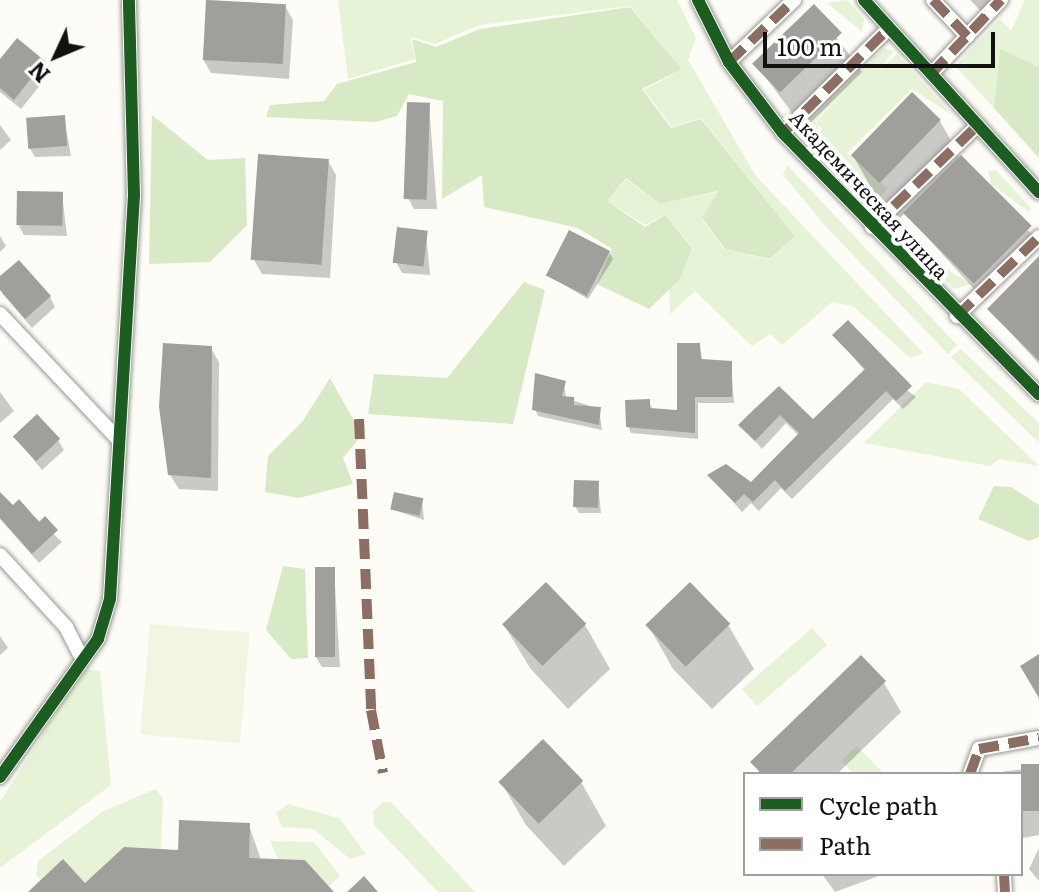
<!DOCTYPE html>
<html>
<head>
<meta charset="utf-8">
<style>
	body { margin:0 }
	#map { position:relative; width:1039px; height:892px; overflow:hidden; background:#fdfcf7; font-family:Literata,serif }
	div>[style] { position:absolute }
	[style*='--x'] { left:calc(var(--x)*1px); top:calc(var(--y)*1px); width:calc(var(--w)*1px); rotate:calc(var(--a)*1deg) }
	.green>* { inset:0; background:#e7f3d7; transform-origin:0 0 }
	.forest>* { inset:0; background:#d8eac5 }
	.pitch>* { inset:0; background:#f0f6e1; transform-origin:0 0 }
	.shadow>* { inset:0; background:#0003 }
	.building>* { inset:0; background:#a19f9c; transform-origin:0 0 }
	.roads { filter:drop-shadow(0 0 2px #979795) drop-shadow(0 0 2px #979795) }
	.street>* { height:14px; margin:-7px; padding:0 7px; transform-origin:7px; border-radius:7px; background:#fffffe }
	.quiet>* { height:10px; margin-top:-5px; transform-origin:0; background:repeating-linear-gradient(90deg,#8d6e63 0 20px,transparent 0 30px) }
	.cycleway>* { height:12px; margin:-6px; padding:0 6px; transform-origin:6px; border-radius:6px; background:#1b5e20 }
	span { translate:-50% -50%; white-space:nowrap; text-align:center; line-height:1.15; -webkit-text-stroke:8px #fff; paint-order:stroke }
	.street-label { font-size:20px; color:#111 }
	.legend { position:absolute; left:743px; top:772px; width:280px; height:104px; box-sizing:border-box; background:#fff; border:2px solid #a0a0a0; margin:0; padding:10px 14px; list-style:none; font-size:24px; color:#111 }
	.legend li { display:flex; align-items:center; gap:16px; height:40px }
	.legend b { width:40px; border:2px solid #a0a0a0 }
	.north { position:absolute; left:16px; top:16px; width:80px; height:80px; -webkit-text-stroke:6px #fff; paint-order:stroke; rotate:226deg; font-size:22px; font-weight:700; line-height:32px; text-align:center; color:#111 }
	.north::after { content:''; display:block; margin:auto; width:28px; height:36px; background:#111; clip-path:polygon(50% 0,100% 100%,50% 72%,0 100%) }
	.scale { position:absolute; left:763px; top:32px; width:232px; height:36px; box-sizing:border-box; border:4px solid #111; border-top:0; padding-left:10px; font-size:24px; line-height:28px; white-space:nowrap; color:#111; -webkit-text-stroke:6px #fff; paint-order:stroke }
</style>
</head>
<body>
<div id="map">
	<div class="green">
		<div style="clip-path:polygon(338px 0,677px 0,696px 38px,688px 60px,756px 176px,923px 353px,910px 358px,853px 306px,832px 302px,782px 345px,770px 334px,752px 346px,695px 291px,670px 314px,669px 290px,693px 248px,665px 215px,645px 225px,607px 201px,626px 179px,660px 204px,717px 192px,702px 219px,724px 249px,770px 260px,795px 236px,701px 118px,672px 127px,644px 90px,682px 69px,630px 6px,479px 25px,435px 44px,410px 37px,415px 59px,348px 79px)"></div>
		<div style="clip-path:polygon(847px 0,864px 19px,862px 32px,827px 3px)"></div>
		<div style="clip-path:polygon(1025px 0,1039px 0,1039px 67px,1000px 50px,994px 108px,955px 66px,1000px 19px,1011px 31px)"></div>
		<div style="clip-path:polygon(884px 48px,894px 51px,877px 73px,897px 54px,952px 115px,912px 89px,847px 153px,888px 189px,878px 200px,815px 145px,822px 128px,816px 122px,850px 86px,815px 121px,819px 127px,808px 138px,805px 133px,809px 122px)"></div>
		<div style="clip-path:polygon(787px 165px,957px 345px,948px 354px,827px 228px,783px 175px)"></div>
		<div style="clip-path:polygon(996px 170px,1031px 208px,1029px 212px,991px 184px,988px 171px)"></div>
		<div style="clip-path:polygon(927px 248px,951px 272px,972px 284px,954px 289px,917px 252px)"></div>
		<div style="clip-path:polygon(961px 349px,1039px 423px,1039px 443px,951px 357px)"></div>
		<div style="clip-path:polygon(926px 382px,959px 389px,1039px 466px,999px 459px,990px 466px,864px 443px)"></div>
		<div style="left:812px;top:628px;width:23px;height:93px;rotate:49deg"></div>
		<div style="clip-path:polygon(84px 669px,100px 671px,111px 785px,0 868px,0 802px)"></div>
		<div style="clip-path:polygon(857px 746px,883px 773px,854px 774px,841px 761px)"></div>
		<div style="clip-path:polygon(155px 789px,163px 797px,161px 849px,123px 848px,93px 892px,63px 860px,41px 880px,36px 875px,38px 861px,102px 812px)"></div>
		<div style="clip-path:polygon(383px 802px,391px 802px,475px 892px,438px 892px,374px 825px,373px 812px)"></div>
		<div style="clip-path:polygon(288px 804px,339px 818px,366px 854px,350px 859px,313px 829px,282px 827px,276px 813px)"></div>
		<div style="clip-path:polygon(270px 841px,314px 842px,340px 876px,329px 886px,305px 860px,278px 859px)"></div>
	</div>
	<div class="forest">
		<div style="clip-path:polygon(630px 7px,682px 69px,642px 89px,671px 128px,701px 119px,795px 236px,770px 259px,725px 249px,702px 218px,718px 191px,660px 204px,626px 178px,607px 201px,645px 227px,665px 215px,692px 248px,680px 279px,649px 309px,597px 284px,612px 249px,578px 228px,484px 207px,482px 175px,442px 199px,443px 101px,409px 94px,397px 116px,375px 122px,266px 117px,270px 105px,324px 101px,337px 84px,416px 62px,412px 39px,436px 47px,480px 29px)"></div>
		<div style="clip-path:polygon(1000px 49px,1039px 67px,1039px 158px,994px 108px)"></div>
		<div style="clip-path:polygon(152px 115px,208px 160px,245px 158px,247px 225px,210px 262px,149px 264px)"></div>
		<div style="clip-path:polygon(524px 282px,545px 290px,513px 424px,368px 414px,374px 374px,447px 378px)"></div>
		<div style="clip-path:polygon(330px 378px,362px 435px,343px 458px,353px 484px,299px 498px,265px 492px,268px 456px,302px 422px)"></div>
		<div style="clip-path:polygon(994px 486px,1011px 487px,1039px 505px,1039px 537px,1029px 541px,978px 519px)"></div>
		<div style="clip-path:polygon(283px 566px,305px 569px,308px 658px,291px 659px,266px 630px)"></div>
	</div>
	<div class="pitch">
		<div style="left:150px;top:624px;width:100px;height:111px;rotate:5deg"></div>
	</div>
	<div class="shadow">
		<div style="clip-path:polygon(208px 0,285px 6px,293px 20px,289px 79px,211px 73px,203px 59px)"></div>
		<div style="clip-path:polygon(970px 0,1006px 0,988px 18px)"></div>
		<div style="clip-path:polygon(814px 7px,862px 72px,804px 129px,756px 64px)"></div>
		<div style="clip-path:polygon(17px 41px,50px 73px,21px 109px,0 92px,0 62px)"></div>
		<div style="clip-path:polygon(429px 105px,437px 209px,414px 209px,408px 198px)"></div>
		<div style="clip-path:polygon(64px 117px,71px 156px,35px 157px,29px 147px)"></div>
		<div style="clip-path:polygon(940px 121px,961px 159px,1039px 242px,985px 301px,905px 213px,900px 218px,873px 191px,852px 154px)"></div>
		<div style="clip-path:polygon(0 125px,11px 140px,0 150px)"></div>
		<div style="clip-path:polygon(328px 161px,336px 175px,330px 278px,262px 274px,254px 260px)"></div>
		<div style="clip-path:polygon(62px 194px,67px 236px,24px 235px,18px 224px)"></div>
		<div style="clip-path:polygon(426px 233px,430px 275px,402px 273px,396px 262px)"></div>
		<div style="clip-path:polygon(0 236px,6px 246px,0 252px)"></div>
		<div style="clip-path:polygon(609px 252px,613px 259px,588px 299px,546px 274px)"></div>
		<div style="clip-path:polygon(1039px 259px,1039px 364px,989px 309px)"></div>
		<div style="clip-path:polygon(0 279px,50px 297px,55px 307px,32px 328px,2px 293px)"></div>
		<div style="clip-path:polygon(835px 335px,916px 397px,903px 409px,893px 399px,792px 499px,781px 488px,759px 511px,751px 503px,742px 512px,710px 476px,751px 484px,799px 436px,786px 423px,762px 449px,741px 425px,779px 389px,814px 421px,865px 371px)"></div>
		<div style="clip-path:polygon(699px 345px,703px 361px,731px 362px,734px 403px,698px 403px,698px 439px,631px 433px,628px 426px,649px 401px,653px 410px,680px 412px)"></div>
		<div style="clip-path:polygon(211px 348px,219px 362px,218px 491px,179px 489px,170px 475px)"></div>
		<div style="clip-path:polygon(564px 383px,566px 398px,599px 409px,602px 430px,538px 416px,535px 409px)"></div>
		<div style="clip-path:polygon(0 392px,14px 411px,0 423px)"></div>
		<div style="clip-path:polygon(15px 437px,58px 440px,64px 450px,42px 470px)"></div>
		<div style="clip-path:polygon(598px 483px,601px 513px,579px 513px,575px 506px)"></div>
		<div style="clip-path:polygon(0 494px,13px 508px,19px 502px,62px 542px,39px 563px,0 519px)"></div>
		<div style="clip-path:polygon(422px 499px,424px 520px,394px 510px)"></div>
		<div style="clip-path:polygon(334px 569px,340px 667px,322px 667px,316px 657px)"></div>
		<div style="clip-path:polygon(504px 625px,585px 625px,610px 669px,568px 709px,530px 668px)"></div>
		<div style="clip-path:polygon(648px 625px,728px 625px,754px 669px,712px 709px,673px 669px)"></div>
		<div style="clip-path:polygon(0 636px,8px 648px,0 655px)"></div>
		<div style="clip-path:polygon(884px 683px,901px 712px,837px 774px,760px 774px,753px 762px)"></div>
		<div style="clip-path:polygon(1039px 767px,1039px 835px,1023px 838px,1021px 774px,1001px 772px)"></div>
		<div style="clip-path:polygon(501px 782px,581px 782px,606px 826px,564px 866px,526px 825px)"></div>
		<div style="clip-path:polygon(249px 825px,261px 860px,332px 892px,31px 892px,85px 886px)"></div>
		<div style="clip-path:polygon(1039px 848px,1039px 881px,1029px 869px)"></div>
		<div style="clip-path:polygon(822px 874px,884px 874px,835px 892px)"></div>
	</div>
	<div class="building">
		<div style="left:206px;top:0;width:80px;height:60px;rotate:3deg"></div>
		<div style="left:814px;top:4px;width:40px;height:86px;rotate:46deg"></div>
		<div style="clip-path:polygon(17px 38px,45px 61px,14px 100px,0 88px,0 59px)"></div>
		<div style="left:912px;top:92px;width:40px;height:88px;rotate:44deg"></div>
		<div style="left:407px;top:102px;width:23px;height:97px;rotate:2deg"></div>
		<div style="left:65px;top:115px;width:31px;height:39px;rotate:86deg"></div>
		<div style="left:258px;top:154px;width:71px;height:106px;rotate:4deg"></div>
		<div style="left:961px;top:155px;width:100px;height:82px;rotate:45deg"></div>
		<div style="left:17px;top:191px;width:46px;height:34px;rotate:1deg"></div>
		<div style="left:397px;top:227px;width:31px;height:36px;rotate:7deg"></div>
		<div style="left:569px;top:230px;width:46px;height:51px;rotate:27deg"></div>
		<div style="clip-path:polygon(1039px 256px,1039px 361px,987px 309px)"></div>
		<div style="clip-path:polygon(19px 260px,51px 296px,25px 319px,0 290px,0 276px)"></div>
		<div style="clip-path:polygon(848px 320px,912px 386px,896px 401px,886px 391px,785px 491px,775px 480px,753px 502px,744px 494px,735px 503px,707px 475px,726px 464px,751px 482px,799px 433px,780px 415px,755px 441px,738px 425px,747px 416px,779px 386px,813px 419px,865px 369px,832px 335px)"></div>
		<div style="clip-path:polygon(163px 343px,212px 346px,211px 478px,168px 475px,159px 407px)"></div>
		<div style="clip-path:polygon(677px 343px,700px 343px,701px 359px,732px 361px,732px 397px,695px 397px,695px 433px,626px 427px,625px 400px,650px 399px,650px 408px,677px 410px)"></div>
		<div style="clip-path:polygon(535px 373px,566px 381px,562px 396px,574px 397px,574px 405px,601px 407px,599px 425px,532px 410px)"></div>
		<div style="left:37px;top:414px;width:34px;height:33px;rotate:47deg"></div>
		<div style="left:574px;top:480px;width:25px;height:27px;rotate:2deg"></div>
		<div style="clip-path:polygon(0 492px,13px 505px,19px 499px,39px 522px,45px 516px,58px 530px,32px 554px,0 518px)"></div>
		<div style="left:394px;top:492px;width:30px;height:18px;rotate:12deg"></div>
		<div style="left:315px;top:567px;width:20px;height:90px"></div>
		<div style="left:546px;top:582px;width:58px;height:61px;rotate:46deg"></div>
		<div style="left:690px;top:582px;width:58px;height:62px;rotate:46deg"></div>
		<div style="clip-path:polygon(1039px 654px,1039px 698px,1020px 666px)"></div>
		<div style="clip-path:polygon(861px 655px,886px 681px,790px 774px,762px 774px,750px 762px)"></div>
		<div style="left:543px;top:739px;width:58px;height:62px;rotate:46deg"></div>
		<div style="left:1039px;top:764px;width:47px;height:18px;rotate:90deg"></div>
		<div style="clip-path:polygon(179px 820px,250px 823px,249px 858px,305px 860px,334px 892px,28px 892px,63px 859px,85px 883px,124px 847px,178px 850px)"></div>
		<div style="clip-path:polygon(364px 876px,378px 892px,347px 892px)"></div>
	</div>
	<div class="roads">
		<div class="street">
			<div style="--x:698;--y:0;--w:69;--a:63.4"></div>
			<div style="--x:729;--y:62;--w:89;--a:52.7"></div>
			<div style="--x:783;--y:133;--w:366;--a:45.6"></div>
			<div style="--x:864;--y:0;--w:260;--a:47.7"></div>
			<div style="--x:933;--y:0;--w:50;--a:46.6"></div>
			<div style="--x:729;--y:62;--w:90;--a:-43.6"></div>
			<div style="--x:931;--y:74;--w:102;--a:-46.6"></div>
			<div style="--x:783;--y:133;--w:149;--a:-44.7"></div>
			<div style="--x:872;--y:227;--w:147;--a:-43.9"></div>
			<div style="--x:0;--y:314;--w:172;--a:46.7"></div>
			<div style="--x:957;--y:316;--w:114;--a:-43.9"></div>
			<div style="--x:0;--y:555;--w:98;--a:47.5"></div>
			<div style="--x:66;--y:627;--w:31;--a:63"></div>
			<div style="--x:970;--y:774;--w:27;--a:-70"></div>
			<div style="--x:979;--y:749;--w:61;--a:-10.4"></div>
			<div style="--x:0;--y:777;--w:169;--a:-54.6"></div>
			<div style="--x:98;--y:639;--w:42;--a:-73.3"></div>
			<div style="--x:110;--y:599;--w:404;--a:-86.6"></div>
			<div style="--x:134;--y:196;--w:196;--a:-91.5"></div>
			<div style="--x:1004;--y:874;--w:18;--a:87"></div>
		</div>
	</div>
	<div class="quiet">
		<div style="--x:933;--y:0;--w:50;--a:46.6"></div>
		<div style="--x:729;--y:62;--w:90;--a:-43.6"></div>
		<div style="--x:931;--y:74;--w:102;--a:-46.6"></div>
		<div style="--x:783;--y:133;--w:149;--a:-44.7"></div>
		<div style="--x:872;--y:227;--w:147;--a:-43.9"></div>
		<div style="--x:957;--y:316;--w:114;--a:-43.9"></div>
		<div style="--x:359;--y:419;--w:291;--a:87.6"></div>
		<div style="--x:371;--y:710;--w:64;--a:79.2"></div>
		<div style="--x:970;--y:774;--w:27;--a:-70"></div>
		<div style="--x:979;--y:749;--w:61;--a:-10.4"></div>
		<div style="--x:1004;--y:874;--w:18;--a:87"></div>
	</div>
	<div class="cycleway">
		<div style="--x:698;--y:0;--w:69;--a:63.4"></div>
		<div style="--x:729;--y:62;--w:89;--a:52.7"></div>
		<div style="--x:783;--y:133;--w:366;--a:45.6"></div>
		<div style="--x:864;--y:0;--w:260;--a:47.7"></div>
		<div style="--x:0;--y:777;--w:169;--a:-54.6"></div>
		<div style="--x:98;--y:639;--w:42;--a:-73.3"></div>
		<div style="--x:110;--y:599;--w:404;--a:-86.6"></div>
		<div style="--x:134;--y:196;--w:196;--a:-91.5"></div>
	</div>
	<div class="street-label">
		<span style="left:870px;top:194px;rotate:47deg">Академическая улица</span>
	</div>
	<ul class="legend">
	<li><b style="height:10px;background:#1b5e20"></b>Cycle path</li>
	<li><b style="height:10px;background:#8d6e63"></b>Path</li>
	</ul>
	<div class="north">N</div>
	<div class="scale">100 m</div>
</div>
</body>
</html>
